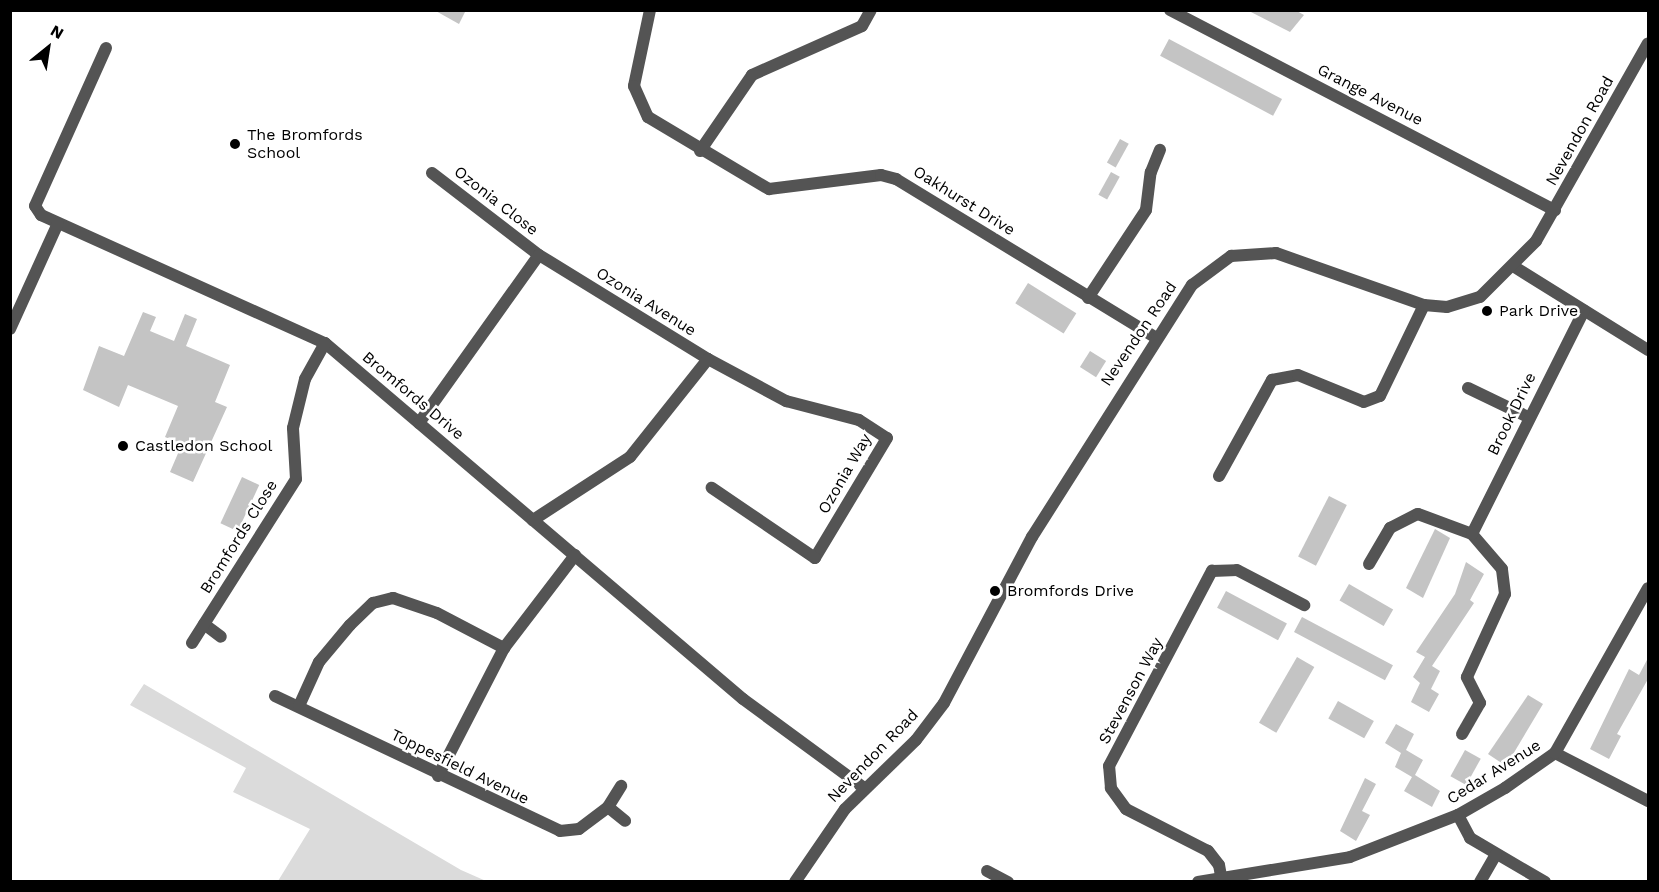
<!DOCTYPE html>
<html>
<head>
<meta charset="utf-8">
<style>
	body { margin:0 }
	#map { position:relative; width:1659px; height:892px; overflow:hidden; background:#fff; font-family:"Work Sans",sans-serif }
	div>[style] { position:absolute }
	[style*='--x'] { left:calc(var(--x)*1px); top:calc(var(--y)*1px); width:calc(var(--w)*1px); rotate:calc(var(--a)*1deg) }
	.green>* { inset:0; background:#dbdbdb }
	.building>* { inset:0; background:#c4c4c4; transform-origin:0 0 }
	.minor>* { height:12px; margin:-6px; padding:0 6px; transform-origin:6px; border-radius:6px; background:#545454 }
	.tertiary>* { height:12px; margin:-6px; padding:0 6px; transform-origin:6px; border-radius:6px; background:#545454 }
	.dots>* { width:16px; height:16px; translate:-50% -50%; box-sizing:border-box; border:3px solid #fff; border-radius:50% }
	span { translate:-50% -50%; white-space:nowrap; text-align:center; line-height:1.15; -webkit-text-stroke:5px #fff; paint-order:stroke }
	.street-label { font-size:16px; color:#000 }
	.poi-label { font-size:16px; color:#000 }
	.left { translate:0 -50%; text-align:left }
	.frame { position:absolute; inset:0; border:12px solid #000; pointer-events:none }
	.north { position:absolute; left:18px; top:18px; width:60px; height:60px; -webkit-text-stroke:4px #fff; paint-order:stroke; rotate:30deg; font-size:16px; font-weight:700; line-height:24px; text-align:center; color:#000 }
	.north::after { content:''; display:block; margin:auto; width:21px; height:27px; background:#000; clip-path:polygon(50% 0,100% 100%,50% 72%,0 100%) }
</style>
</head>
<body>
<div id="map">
	<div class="green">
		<div style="clip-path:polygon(144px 684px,461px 870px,486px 881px,278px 881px,310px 829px,233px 792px,246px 768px,130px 705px)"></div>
	</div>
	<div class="building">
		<div style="clip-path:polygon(434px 10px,466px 10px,459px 24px)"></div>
		<div style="clip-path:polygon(1247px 10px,1295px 10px,1304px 15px,1290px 32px)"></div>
		<div style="left:1169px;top:39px;width:128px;height:19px;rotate:28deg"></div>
		<div style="left:1120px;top:139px;width:10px;height:27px;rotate:29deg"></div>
		<div style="left:1111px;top:172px;width:10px;height:26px;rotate:29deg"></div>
		<div style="left:1028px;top:283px;width:57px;height:24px;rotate:32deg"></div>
		<div style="clip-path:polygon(143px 312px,156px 317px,150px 331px,174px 341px,185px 314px,197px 319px,186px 346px,230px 365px,215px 402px,227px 407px,193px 482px,170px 472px,182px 444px,165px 437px,178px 406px,128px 385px,119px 407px,83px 390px,99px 346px,124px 356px)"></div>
		<div style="left:1090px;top:351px;width:19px;height:19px;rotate:32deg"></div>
		<div style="left:242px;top:477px;width:19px;height:51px;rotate:25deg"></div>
		<div style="left:1329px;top:496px;width:20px;height:68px;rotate:27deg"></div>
		<div style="clip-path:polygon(1435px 529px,1450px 538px,1423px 598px,1406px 588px)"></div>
		<div style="clip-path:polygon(1466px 562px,1484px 574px,1470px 600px,1474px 603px,1432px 666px,1440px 671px,1431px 689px,1439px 694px,1429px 712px,1411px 702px,1420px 683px,1413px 677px,1425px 657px,1416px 652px,1455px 594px)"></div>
		<div style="left:1349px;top:584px;width:51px;height:19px;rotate:30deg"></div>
		<div style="left:1226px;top:591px;width:69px;height:19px;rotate:28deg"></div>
		<div style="left:1302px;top:617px;width:103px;height:17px;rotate:28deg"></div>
		<div style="left:1297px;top:657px;width:20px;height:76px;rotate:30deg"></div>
		<div style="clip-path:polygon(1648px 658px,1648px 679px,1617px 734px,1621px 736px,1609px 759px,1590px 749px,1629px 669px,1639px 675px)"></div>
		<div style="clip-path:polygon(1528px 695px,1543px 704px,1506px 766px,1488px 754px)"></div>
		<div style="left:1338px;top:701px;width:41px;height:20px;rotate:29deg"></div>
		<div style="clip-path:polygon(1396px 724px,1414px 734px,1406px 750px,1423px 760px,1415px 775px,1440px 791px,1432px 807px,1404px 791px,1412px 777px,1395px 767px,1401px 753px,1385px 743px)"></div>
		<div style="left:1465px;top:750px;width:18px;height:30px;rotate:29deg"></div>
		<div style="clip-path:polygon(1365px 778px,1376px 784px,1362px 811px,1370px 815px,1356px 841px,1340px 831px)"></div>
	</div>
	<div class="minor">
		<div style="--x:650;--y:10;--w:78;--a:101.9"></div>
		<div style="--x:634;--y:86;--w:34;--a:66"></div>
		<div style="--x:648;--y:117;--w:141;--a:30.8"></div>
		<div style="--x:769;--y:189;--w:113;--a:-7.1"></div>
		<div style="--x:881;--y:175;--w:16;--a:15"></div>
		<div style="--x:896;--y:179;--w:303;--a:31.4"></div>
		<div style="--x:1170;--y:10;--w:434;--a:27.5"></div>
		<div style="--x:106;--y:48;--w:173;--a:114.2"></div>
		<div style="--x:35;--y:206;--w:11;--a:56"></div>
		<div style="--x:41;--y:215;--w:312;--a:24.3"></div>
		<div style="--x:325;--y:343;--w:549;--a:40.42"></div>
		<div style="--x:743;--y:699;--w:150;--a:36.3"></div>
		<div style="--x:700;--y:151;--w:92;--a:-55.6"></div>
		<div style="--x:752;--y:75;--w:120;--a:-24"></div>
		<div style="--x:862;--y:26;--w:18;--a:-61"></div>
		<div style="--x:432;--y:173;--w:135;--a:37.5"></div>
		<div style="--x:1513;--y:266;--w:159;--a:31.9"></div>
		<div style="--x:1088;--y:298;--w:105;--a:-56.6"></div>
		<div style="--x:1146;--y:210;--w:38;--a:-83"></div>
		<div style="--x:1151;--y:172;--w:24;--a:-68"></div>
		<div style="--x:10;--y:329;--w:116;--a:-65.6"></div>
		<div style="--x:708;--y:359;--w:89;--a:28.3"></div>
		<div style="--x:786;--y:401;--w:75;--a:14.6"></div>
		<div style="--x:859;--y:420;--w:33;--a:33"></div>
		<div style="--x:887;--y:438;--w:140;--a:121"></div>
		<div style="--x:815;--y:558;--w:125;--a:-145.8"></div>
		<div style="--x:1468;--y:388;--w:67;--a:25.8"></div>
		<div style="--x:419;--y:423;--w:206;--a:-54.5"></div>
		<div style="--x:539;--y:255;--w:198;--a:31.6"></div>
		<div style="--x:708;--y:359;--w:125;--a:128.5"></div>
		<div style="--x:630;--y:457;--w:116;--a:147"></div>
		<div style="--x:1219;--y:476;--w:110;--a:-61.1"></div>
		<div style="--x:1272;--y:380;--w:26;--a:-11"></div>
		<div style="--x:1298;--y:375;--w:71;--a:22.2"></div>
		<div style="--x:1364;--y:402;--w:17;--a:-21"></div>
		<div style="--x:1380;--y:396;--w:101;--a:-64.2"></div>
		<div style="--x:1369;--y:564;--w:42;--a:-59.7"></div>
		<div style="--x:1390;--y:528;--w:31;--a:-27"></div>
		<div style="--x:1418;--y:514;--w:58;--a:20.3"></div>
		<div style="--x:204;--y:624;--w:21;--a:37"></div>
		<div style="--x:192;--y:643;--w:194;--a:-57.6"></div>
		<div style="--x:296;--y:479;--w:51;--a:-93.4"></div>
		<div style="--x:293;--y:428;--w:50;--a:-76.2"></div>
		<div style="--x:305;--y:379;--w:41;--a:-60.9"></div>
		<div style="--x:275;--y:696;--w:315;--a:25.3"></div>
		<div style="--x:560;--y:831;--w:19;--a:-6"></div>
		<div style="--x:579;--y:829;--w:36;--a:-37"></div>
		<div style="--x:608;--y:807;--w:25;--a:-58"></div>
		<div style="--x:299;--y:706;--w:48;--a:-65.6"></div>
		<div style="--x:319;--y:662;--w:48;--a:-50"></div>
		<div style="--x:350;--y:625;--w:32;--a:-44"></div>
		<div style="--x:373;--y:603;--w:21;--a:-14"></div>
		<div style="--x:393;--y:598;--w:46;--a:18.8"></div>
		<div style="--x:437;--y:613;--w:76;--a:27.6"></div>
		<div style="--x:1462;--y:734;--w:36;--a:-60"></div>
		<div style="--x:1480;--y:703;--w:29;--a:-117"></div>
		<div style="--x:1467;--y:677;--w:91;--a:-65.4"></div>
		<div style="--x:1505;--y:594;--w:25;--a:-97"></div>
		<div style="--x:1502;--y:569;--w:46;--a:-130.6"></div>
		<div style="--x:1472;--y:534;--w:250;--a:-63.4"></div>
		<div style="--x:1555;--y:753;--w:105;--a:27.3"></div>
		<div style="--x:438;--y:776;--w:144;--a:-62.7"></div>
		<div style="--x:504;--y:648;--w:117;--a:-52.6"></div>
		<div style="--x:608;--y:807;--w:22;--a:39"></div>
		<div style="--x:1458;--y:815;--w:26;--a:62"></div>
		<div style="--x:1470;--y:838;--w:87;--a:30.4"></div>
		<div style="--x:987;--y:871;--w:24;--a:28"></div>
		<div style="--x:1221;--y:876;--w:11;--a:-100"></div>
		<div style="--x:1219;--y:865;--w:18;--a:-128"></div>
		<div style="--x:1208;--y:851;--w:92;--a:-152.9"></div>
		<div style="--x:1126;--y:809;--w:26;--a:-126"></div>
		<div style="--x:1111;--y:788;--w:22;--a:-95"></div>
		<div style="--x:1109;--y:766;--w:221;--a:-62.2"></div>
		<div style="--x:1212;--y:571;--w:25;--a:-2"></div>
		<div style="--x:1237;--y:570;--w:76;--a:27.6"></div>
		<div style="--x:1198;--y:882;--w:154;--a:-9.3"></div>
		<div style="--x:1350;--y:857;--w:116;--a:-21.3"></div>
		<div style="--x:1458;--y:815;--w:54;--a:-29.9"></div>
		<div style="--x:1505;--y:788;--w:61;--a:-35"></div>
		<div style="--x:1555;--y:753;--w:189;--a:-60.6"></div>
		<div style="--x:1480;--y:882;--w:32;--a:-60"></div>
	</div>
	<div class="tertiary">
		<div style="--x:795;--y:882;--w:88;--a:-55.6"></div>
		<div style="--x:845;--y:809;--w:99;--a:-44.2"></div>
		<div style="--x:916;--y:740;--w:46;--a:-52.9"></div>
		<div style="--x:944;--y:703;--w:188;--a:-62.1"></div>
		<div style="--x:1032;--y:537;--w:299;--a:-57.6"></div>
		<div style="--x:1192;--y:285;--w:49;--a:-36.6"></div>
		<div style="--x:1231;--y:256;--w:45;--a:-3.8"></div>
		<div style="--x:1276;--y:253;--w:157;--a:19.4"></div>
		<div style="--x:1424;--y:305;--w:23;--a:5"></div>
		<div style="--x:1447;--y:307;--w:34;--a:-17"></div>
		<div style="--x:1480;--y:297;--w:79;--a:-45"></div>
		<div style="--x:1536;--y:241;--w:227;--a:-60.5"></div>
	</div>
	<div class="dots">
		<div style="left:235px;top:144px;background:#000"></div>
		<div style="left:1487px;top:311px;background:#000"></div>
		<div style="left:123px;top:446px;background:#000"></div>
		<div style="left:995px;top:591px;background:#000"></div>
	</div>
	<div class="street-label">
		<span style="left:1370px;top:95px;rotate:27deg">Grange Avenue</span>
		<span style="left:1580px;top:131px;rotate:-61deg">Nevendon Road</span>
		<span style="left:496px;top:201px;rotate:38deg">Ozonia Close</span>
		<span style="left:964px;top:201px;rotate:32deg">Oakhurst Drive</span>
		<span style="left:646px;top:302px;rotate:32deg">Ozonia Avenue</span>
		<span style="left:1139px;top:334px;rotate:-56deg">Nevendon Road</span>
		<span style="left:413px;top:396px;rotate:40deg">Bromfords Drive</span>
		<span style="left:1512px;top:414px;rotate:-64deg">Brook Drive</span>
		<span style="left:845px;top:474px;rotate:-60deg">Ozonia Way</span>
		<span style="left:239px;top:537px;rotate:-58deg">Bromfords Close</span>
		<span style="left:1131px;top:691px;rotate:-62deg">Stevenson Way</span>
		<span style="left:873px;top:756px;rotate:-46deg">Nevendon Road</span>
		<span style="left:460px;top:767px;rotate:26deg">Toppesfield Avenue</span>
		<span style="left:1494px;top:772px;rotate:-32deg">Cedar Avenue</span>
	</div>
	<div class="poi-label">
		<span class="left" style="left:247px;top:144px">The Bromfords<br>School</span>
		<span class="left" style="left:1499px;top:311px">Park Drive</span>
		<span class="left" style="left:135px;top:446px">Castledon School</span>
		<span class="left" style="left:1007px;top:591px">Bromfords Drive</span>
	</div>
	<div class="frame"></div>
	<div class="north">N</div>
</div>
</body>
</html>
